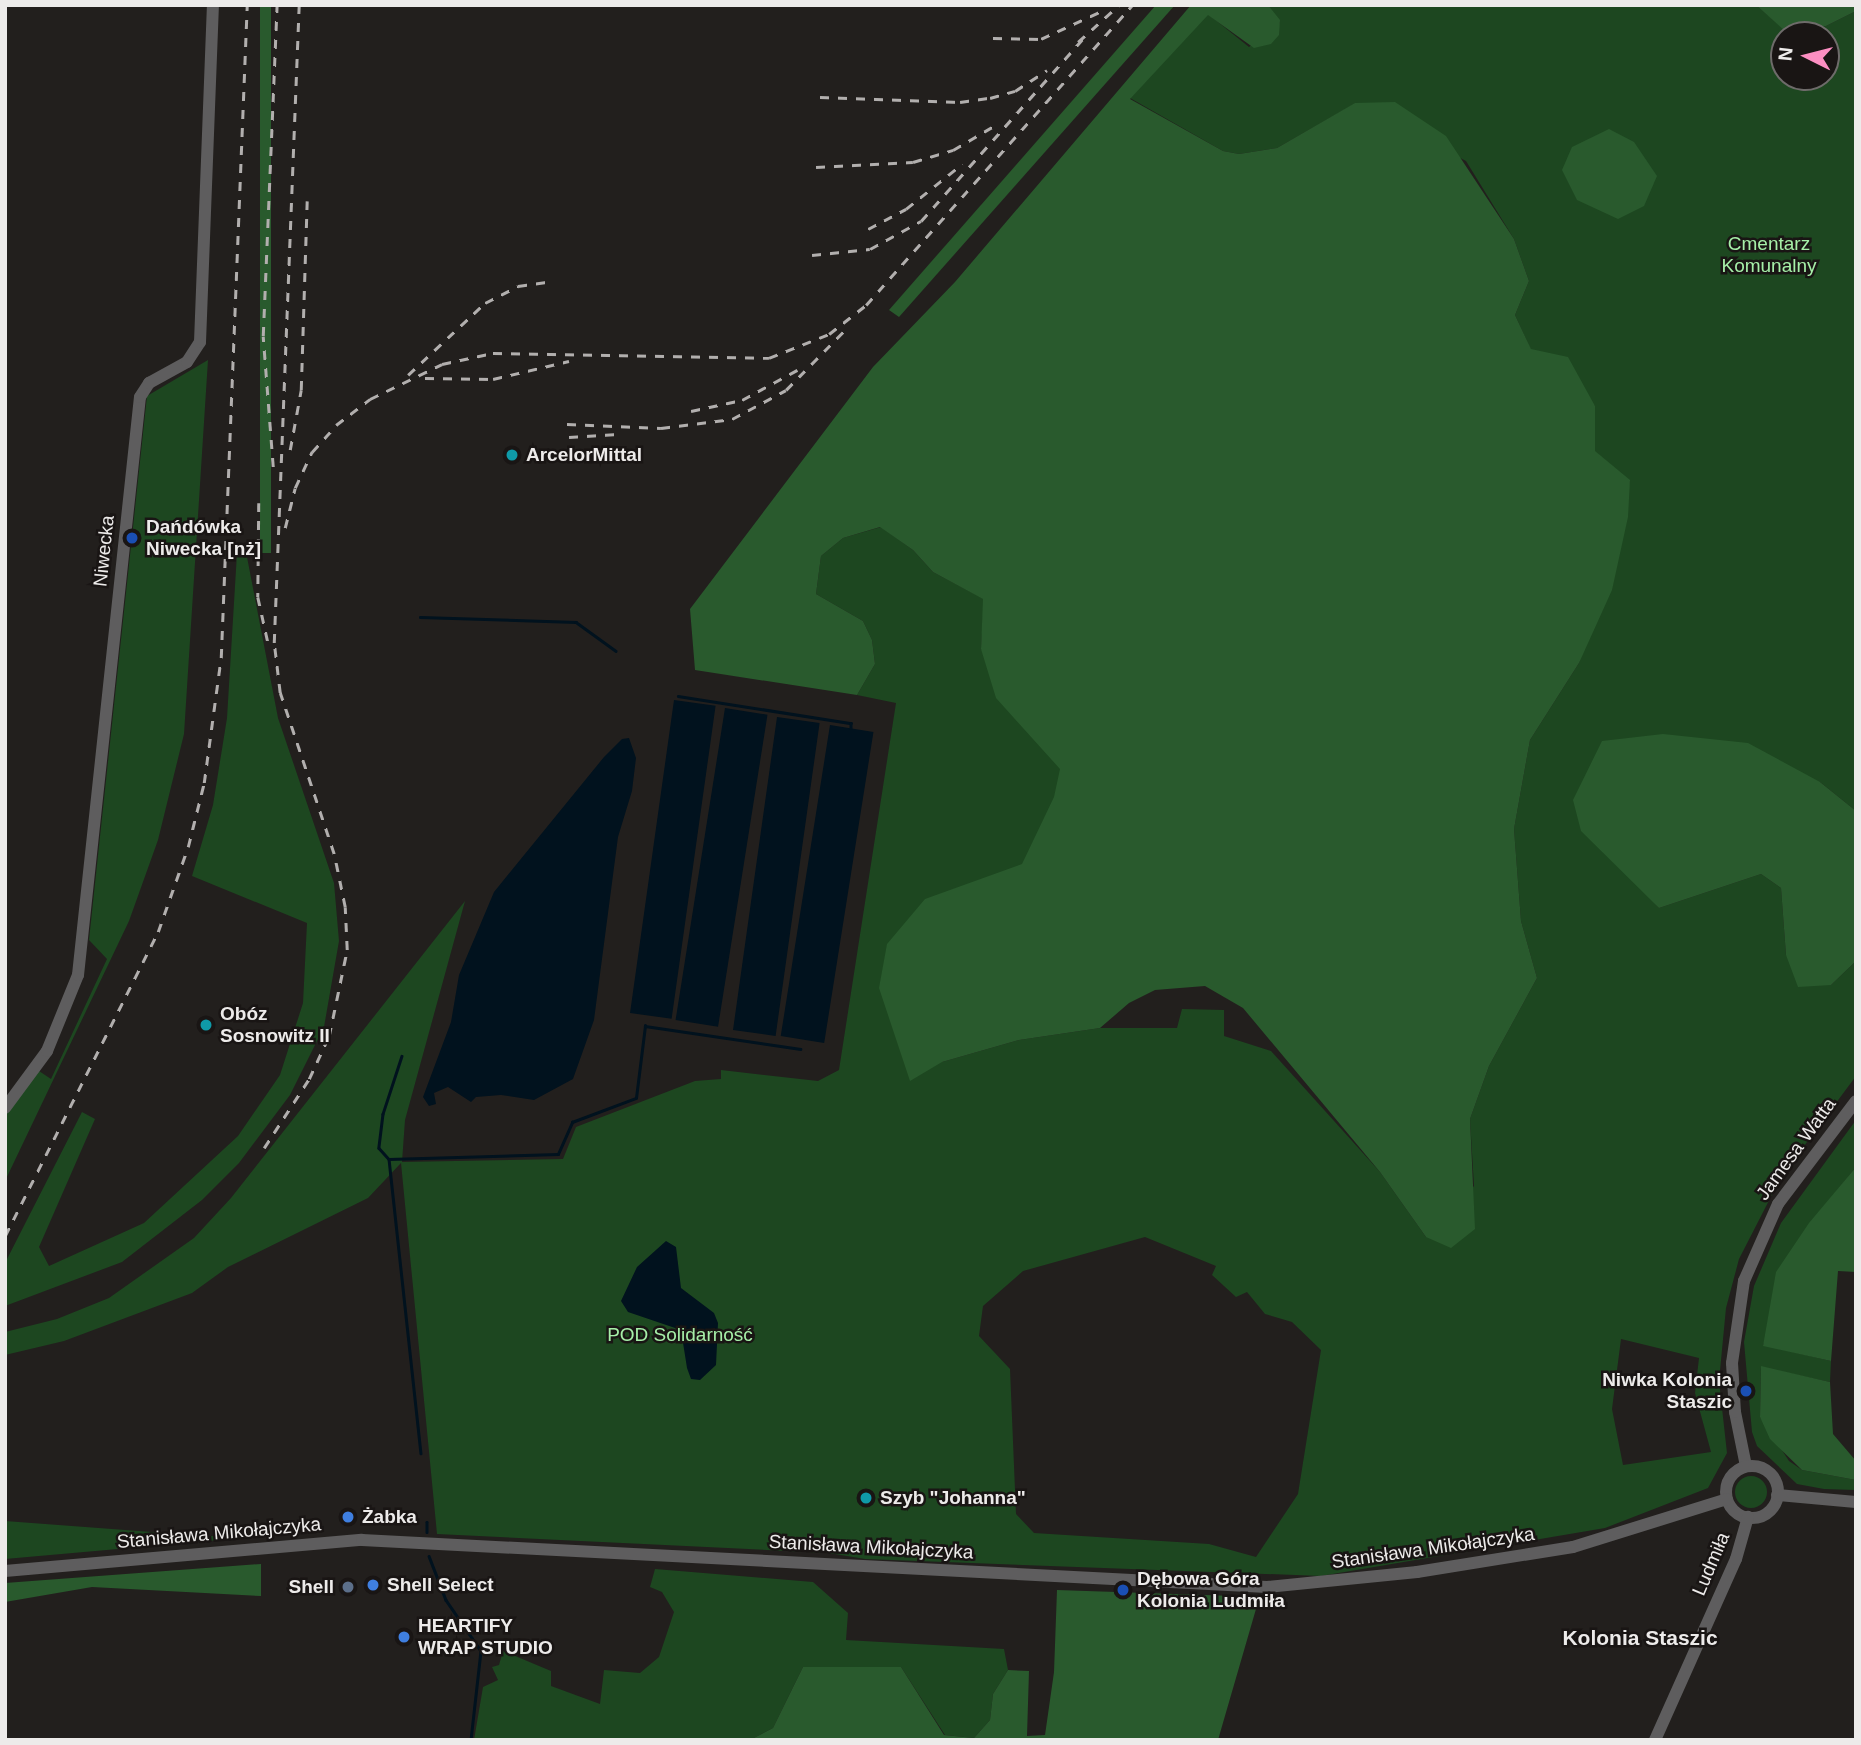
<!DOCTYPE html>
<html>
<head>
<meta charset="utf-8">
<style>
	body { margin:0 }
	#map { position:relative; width:1861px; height:1745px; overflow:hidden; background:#221f1d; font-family:Helvetica,sans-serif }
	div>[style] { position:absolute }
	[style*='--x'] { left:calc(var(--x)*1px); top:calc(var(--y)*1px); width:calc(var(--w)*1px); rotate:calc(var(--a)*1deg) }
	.green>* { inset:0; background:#1d4720 }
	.round { border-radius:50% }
	.forest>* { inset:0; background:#295a2d; transform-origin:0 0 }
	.water>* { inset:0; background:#01121e; transform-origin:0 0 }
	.stream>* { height:2.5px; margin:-1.25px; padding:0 1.25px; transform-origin:1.25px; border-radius:1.25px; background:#01121e }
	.minor>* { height:12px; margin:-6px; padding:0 6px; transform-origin:6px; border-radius:6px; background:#5e5d5e }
	.minor>.ring { margin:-6px; padding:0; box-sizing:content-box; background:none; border:12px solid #5e5d5e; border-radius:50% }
	.rail>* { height:2.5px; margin-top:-1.25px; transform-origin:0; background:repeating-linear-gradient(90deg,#b2afae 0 9px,transparent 0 18px) }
	.dots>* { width:19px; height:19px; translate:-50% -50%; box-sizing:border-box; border:4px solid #191514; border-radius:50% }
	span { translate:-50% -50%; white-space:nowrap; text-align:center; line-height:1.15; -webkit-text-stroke:5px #191514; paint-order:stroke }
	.park-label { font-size:19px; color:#a6efa8 }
	.poi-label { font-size:19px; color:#edebea; font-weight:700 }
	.left { translate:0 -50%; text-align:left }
	.right { translate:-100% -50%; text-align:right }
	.street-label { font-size:19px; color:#edebea }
	.neighbourhood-label { font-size:21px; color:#edebea; font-weight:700 }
	.frame { position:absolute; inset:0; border:7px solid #edebea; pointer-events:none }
	.north { position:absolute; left:1770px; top:21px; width:70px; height:70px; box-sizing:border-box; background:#191514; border:2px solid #6e6b6a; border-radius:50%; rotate:276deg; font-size:19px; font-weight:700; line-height:28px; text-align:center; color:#edebea }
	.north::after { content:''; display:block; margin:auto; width:24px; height:32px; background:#fc8fc2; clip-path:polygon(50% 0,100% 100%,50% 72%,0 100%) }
</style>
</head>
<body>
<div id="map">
	<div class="green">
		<div style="clip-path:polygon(evenodd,1268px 5px,1756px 5px,1786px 31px,1826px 26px,1856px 11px,1856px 811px,1820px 782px,1635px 881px,1659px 908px,1761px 874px,1781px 888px,1786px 955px,1831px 985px,1856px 961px,1856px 1076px,1781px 1177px,1739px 1259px,1726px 1308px,1719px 1381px,1727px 1453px,1708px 1488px,1605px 1528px,1321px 1576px,865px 1559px,829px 1553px,437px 1534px,401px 1163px,368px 1198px,228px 1267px,192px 1293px,64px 1341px,5px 1355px,5px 1332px,57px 1319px,109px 1298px,194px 1238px,231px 1198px,465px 901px,405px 1120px,402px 1162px,563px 1159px,576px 1127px,695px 1081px,721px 1079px,721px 1070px,818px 1081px,839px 1070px,896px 703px,857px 695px,875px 664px,872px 640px,863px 621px,816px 594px,821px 556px,843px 538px,881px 527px,913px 550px,933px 572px,984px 599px,981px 649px,1083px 777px,942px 1062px,1019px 1040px,1100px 1028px,1177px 1028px,1182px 1009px,1224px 1010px,1224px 1036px,1271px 1051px,1380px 1172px,1426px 1237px,1474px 1186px,1470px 1119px,1489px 1066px,1537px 978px,1521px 921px,1514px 829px,1530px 740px,1579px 663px,1630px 481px,1594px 451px,1595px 406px,1531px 350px,1515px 315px,1529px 281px,1514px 239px,1466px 161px,1356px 103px,1277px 148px,1239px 154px,1223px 151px,1130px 98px,1208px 14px,1249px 47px,1280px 23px,1268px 5px,1784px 35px,1826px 35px,1826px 77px,1784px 77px,1784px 35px,1268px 5px,1145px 1237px,1216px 1266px,1212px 1275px,1236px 1297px,1247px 1292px,1265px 1314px,1292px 1322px,1321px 1350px,1298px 1494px,1256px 1557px,1209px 1544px,1034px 1533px,1016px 1514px,1010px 1369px,979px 1336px,983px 1306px,1023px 1271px,1145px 1237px,1268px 5px,1621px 1339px,1699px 1358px,1695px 1393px,1711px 1452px,1623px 1465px,1612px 1409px,1621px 1339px)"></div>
		<div style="clip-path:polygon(208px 360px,184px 734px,158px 840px,129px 921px,5px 1181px,5px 1110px,39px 1071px,51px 1079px,107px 959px,89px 940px,147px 396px)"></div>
		<div style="clip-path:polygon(237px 553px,247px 557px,278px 718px,334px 883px,339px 941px,324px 1027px,290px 1095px,239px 1163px,202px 1200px,122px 1262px,5px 1306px,5px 1263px,82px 1112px,95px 1119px,39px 1247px,49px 1266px,144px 1223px,238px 1136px,280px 1075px,303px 1003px,307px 923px,192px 876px,213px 805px,227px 718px)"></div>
		<div style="clip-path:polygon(1856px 1120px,1856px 1167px,1834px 1194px,1763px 1345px,1831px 1361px,1830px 1382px,1761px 1367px,1760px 1417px,1789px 1461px,1802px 1470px,1856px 1480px,1856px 1490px,1824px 1489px,1797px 1484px,1757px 1446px,1752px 1432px,1744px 1342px,1754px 1286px,1781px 1223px)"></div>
		<div class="round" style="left:1735px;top:1476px;width:32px;height:32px"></div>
		<div style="clip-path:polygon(5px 1521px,152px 1532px,242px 1538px,5px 1559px)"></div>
		<div style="clip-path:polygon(655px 1569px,813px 1582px,848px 1613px,846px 1640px,1004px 1649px,1008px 1670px,993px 1694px,990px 1720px,974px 1738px,945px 1735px,901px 1667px,803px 1667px,773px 1728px,750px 1740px,474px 1740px,483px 1687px,498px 1680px,492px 1667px,499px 1665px,503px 1651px,551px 1671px,551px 1686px,600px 1704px,604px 1670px,640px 1673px,659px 1657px,674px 1612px,662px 1592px,650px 1587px)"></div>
	</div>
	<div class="forest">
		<div style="left:260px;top:5px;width:11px;height:548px"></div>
		<div style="clip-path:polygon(1156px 5px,1175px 5px,899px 317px,889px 310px)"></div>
		<div style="clip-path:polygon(1191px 5px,1268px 5px,1280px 20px,1279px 35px,1271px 44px,1254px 48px,1208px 15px,1130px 99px,1223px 151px,1239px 154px,1277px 148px,1355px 103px,1395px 102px,1446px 136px,1514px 239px,1529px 281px,1515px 315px,1531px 349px,1568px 357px,1595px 406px,1595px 451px,1630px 480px,1628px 517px,1612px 590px,1579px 663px,1530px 740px,1514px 829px,1521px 921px,1537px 978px,1489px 1066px,1470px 1119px,1475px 1229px,1451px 1248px,1426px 1237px,1380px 1172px,1243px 1008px,1205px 986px,1155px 990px,1129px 1003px,1100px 1028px,1019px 1040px,942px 1062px,910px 1081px,879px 988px,887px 944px,925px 899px,1022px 864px,1054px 797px,1060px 769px,996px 698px,981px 649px,983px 599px,933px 572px,913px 550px,880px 527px,843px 538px,821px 556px,816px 594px,863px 621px,872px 640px,875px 664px,857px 695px,695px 670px,690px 609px,873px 367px,955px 282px)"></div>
		<div style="clip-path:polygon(1756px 5px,1856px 5px,1856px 11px,1826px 26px,1786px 32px)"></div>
		<div style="clip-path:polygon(1609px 129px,1634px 142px,1657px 176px,1644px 206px,1618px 219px,1577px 200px,1562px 170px,1572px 147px)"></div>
		<div style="clip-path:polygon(1663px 734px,1748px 743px,1820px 782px,1856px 811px,1856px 961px,1831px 985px,1798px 987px,1786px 955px,1781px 888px,1761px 874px,1659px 908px,1581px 831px,1573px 800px,1602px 741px)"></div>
		<div style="clip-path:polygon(1856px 1167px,1856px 1272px,1838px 1271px,1831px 1361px,1763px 1346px,1776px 1272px,1809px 1223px)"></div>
		<div style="clip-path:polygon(1761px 1366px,1830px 1382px,1833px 1434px,1856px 1461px,1856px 1480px,1802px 1470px,1770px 1439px,1760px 1417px)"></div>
		<div style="clip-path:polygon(261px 1564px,261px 1596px,92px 1587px,5px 1602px,5px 1583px)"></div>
		<div style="clip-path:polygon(1057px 1590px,1234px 1596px,1256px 1609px,1218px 1740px,750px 1740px,773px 1728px,803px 1667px,901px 1667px,944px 1735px,974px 1738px,990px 1720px,993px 1694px,1008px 1670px,1029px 1671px,1027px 1736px,1045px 1735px,1054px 1672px)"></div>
	</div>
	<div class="water">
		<div style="left:674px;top:700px;width:42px;height:316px;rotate:8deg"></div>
		<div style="left:725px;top:708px;width:43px;height:316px;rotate:9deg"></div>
		<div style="left:777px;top:717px;width:43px;height:316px;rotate:8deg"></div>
		<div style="left:830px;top:725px;width:44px;height:315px;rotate:9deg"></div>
		<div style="clip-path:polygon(629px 738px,636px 758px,632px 791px,618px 837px,594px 1020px,573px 1079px,534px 1100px,501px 1095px,476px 1097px,471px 1102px,448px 1087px,434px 1093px,436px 1104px,429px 1106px,423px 1097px,451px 1022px,459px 975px,494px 892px,604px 757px,622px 739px)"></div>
		<div style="clip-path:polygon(666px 1241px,676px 1247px,681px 1288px,714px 1313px,718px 1323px,716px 1365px,700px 1380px,691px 1379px,687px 1368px,681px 1330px,628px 1312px,621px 1301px,637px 1267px)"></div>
	</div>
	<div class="stream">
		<div style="--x:420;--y:617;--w:156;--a:1.8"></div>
		<div style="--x:576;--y:622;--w:49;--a:35.9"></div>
		<div style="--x:678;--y:696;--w:175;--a:8.9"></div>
		<div style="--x:851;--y:723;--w:5;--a:90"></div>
		<div style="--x:402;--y:1056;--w:61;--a:108.1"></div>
		<div style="--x:383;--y:1114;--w:34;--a:97"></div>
		<div style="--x:379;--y:1148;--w:15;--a:48"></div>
		<div style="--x:389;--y:1159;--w:296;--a:83.8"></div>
		<div style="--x:389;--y:1159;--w:169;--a:-1.7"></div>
		<div style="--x:558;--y:1154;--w:35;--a:-66"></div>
		<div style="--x:572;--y:1122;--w:68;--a:-20.6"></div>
		<div style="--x:636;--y:1098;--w:73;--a:-82.9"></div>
		<div style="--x:645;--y:1026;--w:157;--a:8.4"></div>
		<div style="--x:427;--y:1522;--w:10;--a:90"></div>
		<div style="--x:429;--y:1556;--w:47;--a:68.9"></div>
		<div style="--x:446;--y:1600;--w:62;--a:55.5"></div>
		<div style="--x:481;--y:1651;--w:90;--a:96.4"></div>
	</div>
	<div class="minor">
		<div style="--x:5;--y:1108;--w:71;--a:-53.6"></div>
		<div style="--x:47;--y:1051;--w:82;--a:-67.8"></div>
		<div style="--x:78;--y:975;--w:581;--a:-83.88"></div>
		<div style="--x:140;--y:397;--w:17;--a:-57"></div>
		<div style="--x:149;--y:383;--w:43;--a:-28.9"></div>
		<div style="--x:187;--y:362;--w:24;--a:-57"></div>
		<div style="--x:200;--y:342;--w:337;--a:-87.8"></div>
		<div style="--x:1746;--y:1466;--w:55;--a:-101.5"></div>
		<div style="--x:1735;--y:1412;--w:49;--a:-93.5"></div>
		<div style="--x:1732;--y:1363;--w:83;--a:-81.7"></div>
		<div style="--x:1744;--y:1281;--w:84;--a:-66.2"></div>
		<div style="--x:1778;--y:1204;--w:129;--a:-52.9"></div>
		<div class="ring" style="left:1726px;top:1466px;width:40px;height:40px"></div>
		<div style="--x:1777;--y:1495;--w:79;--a:5.1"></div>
		<div style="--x:5;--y:1571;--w:358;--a:-5"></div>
		<div style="--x:362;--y:1540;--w:906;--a:2.97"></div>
		<div style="--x:1267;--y:1587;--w:151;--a:-5.7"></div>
		<div style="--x:1417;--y:1572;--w:158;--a:-9.1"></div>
		<div style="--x:1573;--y:1547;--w:161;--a:-17.3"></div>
		<div style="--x:1655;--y:1740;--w:198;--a:-65.9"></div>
		<div style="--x:1736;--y:1559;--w:44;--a:-74.1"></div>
	</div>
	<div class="rail">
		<div style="--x:993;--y:38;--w:48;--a:1.2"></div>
		<div style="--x:1041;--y:39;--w:67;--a:-24.7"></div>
		<div style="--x:1078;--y:42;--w:55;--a:-42.1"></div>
		<div style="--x:820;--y:97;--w:140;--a:2"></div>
		<div style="--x:960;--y:102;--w:30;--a:-8"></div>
		<div style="--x:990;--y:98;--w:26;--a:-16"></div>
		<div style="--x:1015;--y:91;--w:38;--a:-33"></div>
		<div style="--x:816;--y:167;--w:97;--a:-3"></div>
		<div style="--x:913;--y:162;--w:42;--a:-16.7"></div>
		<div style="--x:953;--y:150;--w:53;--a:-30.4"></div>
		<div style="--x:868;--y:229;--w:43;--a:-27.8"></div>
		<div style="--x:906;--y:209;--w:72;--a:-38.8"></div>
		<div style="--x:812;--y:255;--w:58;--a:-5.9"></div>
		<div style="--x:870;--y:249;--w:58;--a:-28.8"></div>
		<div style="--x:921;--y:221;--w:249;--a:-48.4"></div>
		<div style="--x:408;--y:375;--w:105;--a:-43.1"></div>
		<div style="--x:485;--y:303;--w:37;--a:-27"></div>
		<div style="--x:518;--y:286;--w:34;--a:-8"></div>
		<div style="--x:425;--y:378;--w:68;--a:0.8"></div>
		<div style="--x:493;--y:379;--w:78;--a:-13.3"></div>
		<div style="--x:691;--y:411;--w:52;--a:-12.2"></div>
		<div style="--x:742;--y:400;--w:63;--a:-28.6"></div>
		<div style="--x:567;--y:424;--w:94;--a:2.4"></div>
		<div style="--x:661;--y:428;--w:72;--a:-7.2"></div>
		<div style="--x:732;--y:419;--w:61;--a:-28.2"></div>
		<div style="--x:786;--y:390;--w:84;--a:-45.5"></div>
		<div style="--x:569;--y:437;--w:49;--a:-3.5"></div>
		<div style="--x:290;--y:450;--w:61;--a:-79.6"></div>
		<div style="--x:301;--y:390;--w:189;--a:-88.2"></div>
		<div style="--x:273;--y:467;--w:131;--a:-94.4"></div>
		<div style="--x:263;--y:336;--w:331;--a:-87.6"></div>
		<div style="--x:259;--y:503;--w:94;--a:90.6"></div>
		<div style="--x:258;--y:597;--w:46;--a:77.5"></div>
		<div style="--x:285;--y:528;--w:41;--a:-76"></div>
		<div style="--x:295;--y:488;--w:40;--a:-65"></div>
		<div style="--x:312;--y:452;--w:36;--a:-48"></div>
		<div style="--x:336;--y:425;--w:43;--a:-37.4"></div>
		<div style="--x:370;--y:399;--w:80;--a:-25.9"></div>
		<div style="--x:442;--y:364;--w:52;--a:-12.2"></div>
		<div style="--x:493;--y:353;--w:276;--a:1"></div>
		<div style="--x:769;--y:358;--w:65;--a:-21.8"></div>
		<div style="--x:829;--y:334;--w:47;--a:-38.1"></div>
		<div style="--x:866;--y:305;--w:401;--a:-48.4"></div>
		<div style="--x:264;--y:1148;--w:82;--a:-56.9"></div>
		<div style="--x:309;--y:1079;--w:47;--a:-65.1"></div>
		<div style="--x:329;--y:1036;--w:88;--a:-78.2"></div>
		<div style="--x:347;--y:950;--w:43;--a:-92.7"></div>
		<div style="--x:345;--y:907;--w:54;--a:-101.7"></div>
		<div style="--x:334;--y:854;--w:170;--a:-108.5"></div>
		<div style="--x:280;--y:693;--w:50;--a:-96.8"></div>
		<div style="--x:274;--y:643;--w:638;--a:-87.76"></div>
		<div style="--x:5;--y:1236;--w:340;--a:-63.3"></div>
		<div style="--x:158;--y:932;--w:90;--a:-70.6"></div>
		<div style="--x:188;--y:847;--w:66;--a:-76"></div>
		<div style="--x:204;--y:783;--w:126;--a:-82.3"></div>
		<div style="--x:221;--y:658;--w:654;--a:-87.72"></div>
	</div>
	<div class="dots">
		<div style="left:512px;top:455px;background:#0f9aa8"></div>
		<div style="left:132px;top:538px;background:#1a4fb4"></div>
		<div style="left:206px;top:1025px;background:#0f9aa8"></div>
		<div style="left:1746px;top:1391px;background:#1a4fb4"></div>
		<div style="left:866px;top:1498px;background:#0f9aa8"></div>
		<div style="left:348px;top:1517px;background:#3f7fe0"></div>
		<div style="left:373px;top:1585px;background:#3f7fe0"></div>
		<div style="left:348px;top:1587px;background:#5c6f8a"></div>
		<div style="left:1123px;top:1590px;background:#1a4fb4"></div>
		<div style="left:404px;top:1637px;background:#3f7fe0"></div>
	</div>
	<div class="park-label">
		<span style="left:1769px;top:255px">Cmentarz<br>Komunalny</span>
		<span style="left:680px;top:1335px">POD Solidarność</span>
	</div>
	<div class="poi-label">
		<span class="left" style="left:526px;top:455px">ArcelorMittal</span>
		<span class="left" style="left:146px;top:538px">Dańdówka<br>Niwecka [nż]</span>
		<span class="left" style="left:220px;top:1025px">Obóz<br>Sosnowitz II</span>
		<span class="right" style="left:1732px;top:1391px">Niwka Kolonia<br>Staszic</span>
		<span class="left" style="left:880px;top:1498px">Szyb "Johanna"</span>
		<span class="left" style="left:362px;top:1517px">Żabka</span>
		<span class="left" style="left:1137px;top:1590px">Dębowa Góra<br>Kolonia Ludmiła</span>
		<span class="left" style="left:387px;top:1585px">Shell Select</span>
		<span class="right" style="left:334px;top:1587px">Shell</span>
		<span class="left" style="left:418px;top:1637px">HEARTIFY<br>WRAP STUDIO</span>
	</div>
	<div class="street-label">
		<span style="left:104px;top:551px;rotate:-84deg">Niwecka</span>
		<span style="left:1796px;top:1149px;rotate:-54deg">Jamesa Watta</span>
		<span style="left:219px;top:1533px;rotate:-5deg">Stanisława Mikołajczyka</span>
		<span style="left:871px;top:1547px;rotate:3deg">Stanisława Mikołajczyka</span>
		<span style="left:1433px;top:1548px;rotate:-8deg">Stanisława Mikołajczyka</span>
		<span style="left:1711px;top:1564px;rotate:-67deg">Ludmiła</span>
	</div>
	<div class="neighbourhood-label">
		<span style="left:1640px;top:1638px">Kolonia Staszic</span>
	</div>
	<div class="frame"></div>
	<div class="north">N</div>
</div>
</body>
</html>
